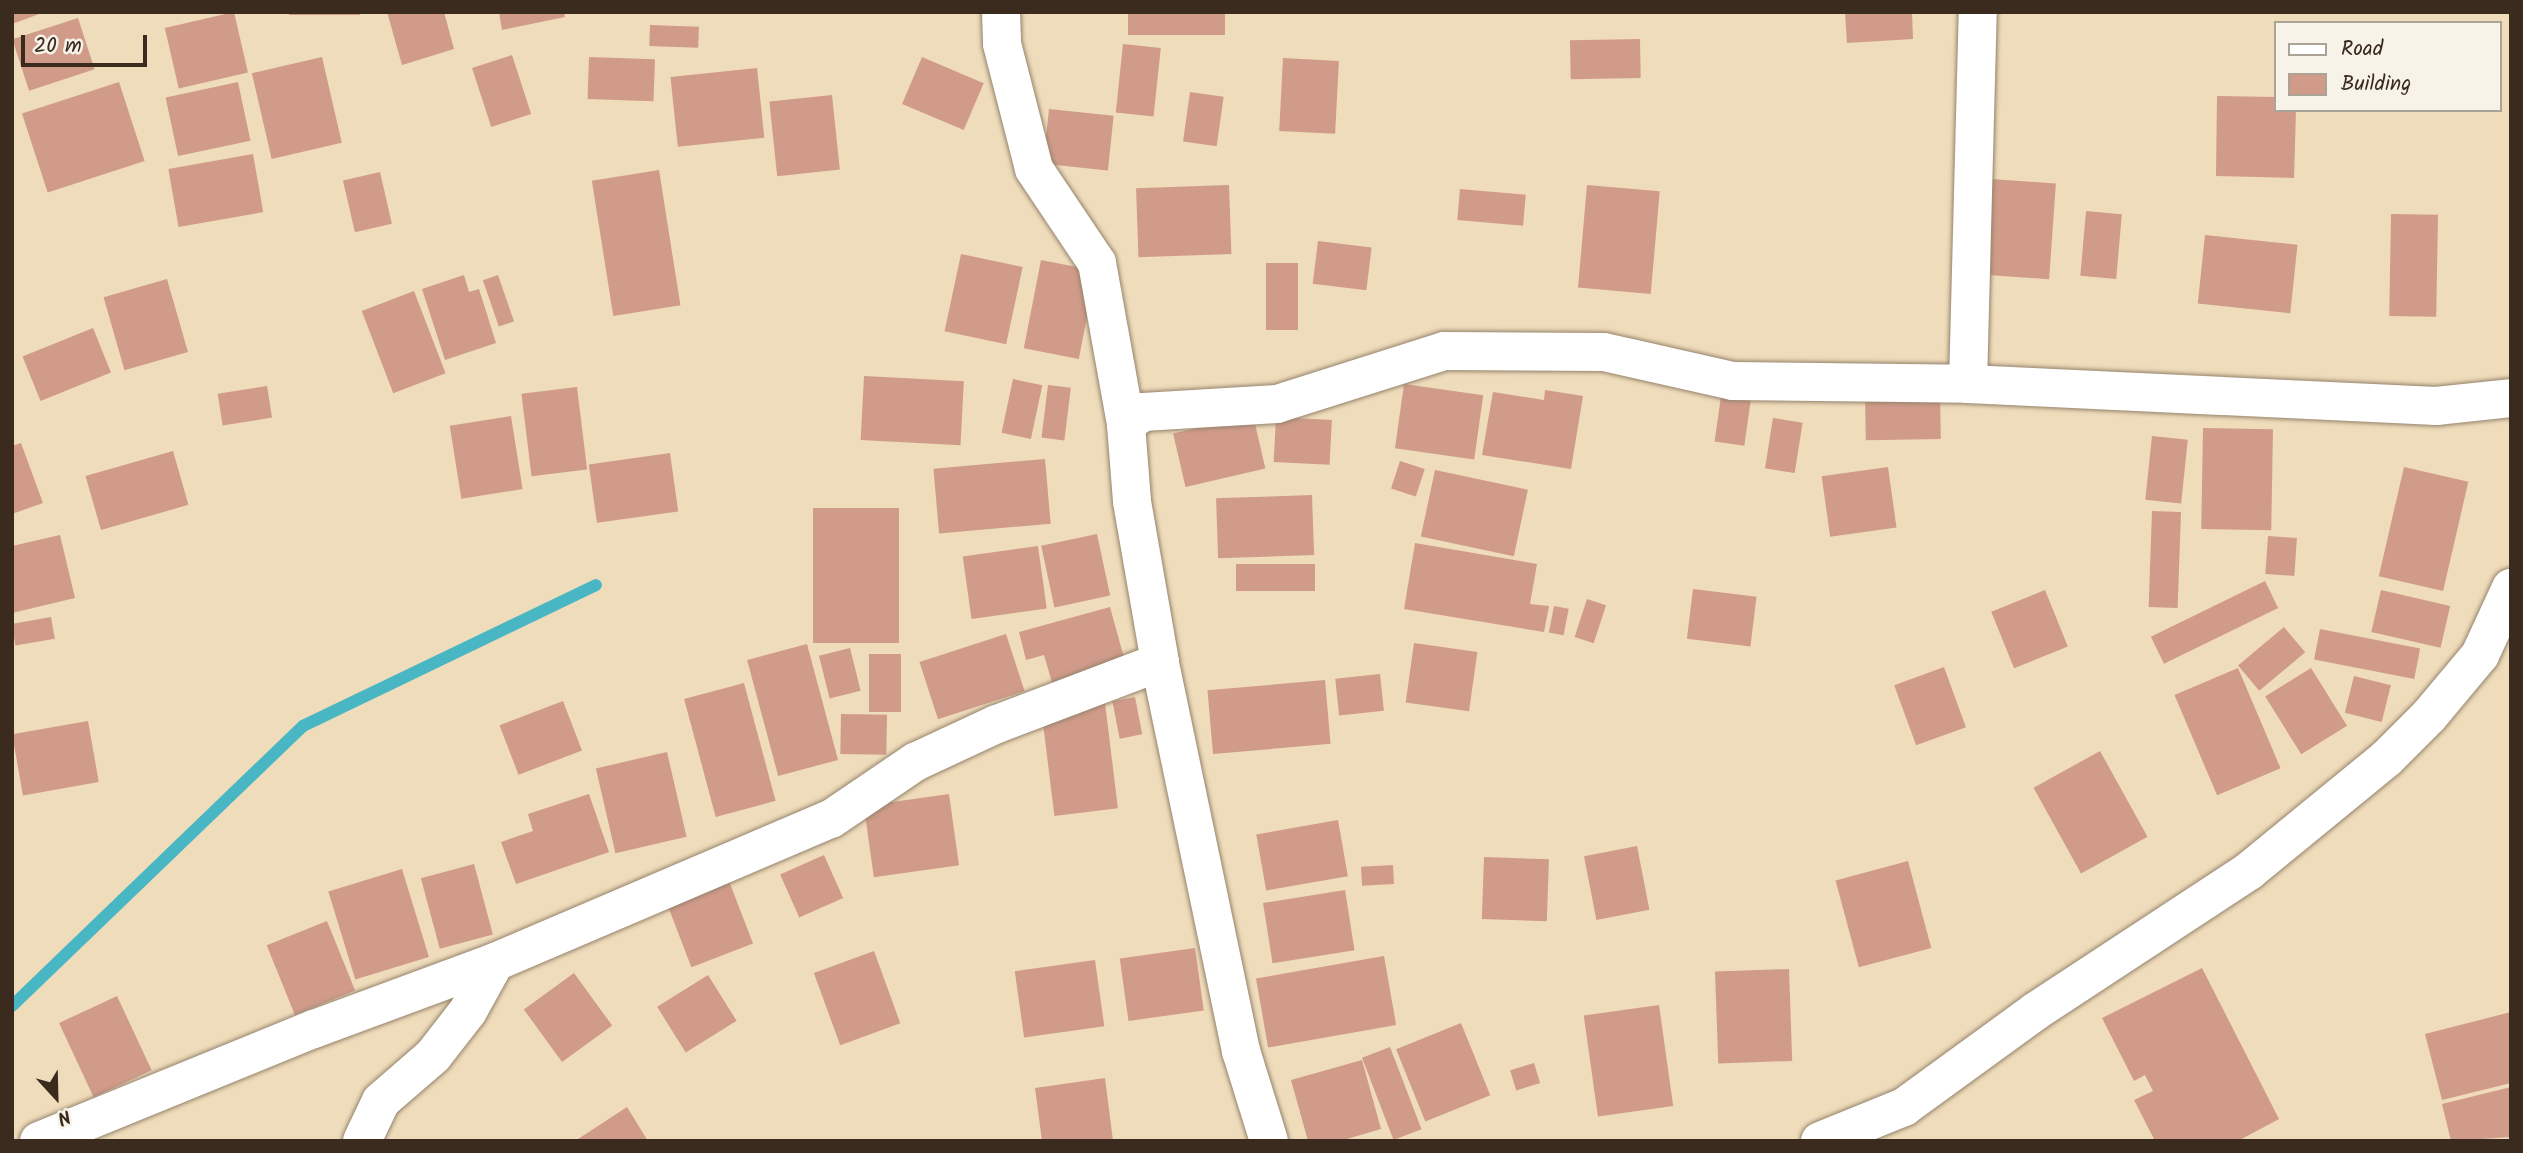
<!DOCTYPE html>
<html>
<head>
<meta charset="utf-8">
<style>
	body { margin:0 }
	#map { position:relative; width:2523px; height:1153px; overflow:hidden; background:#efdcbb; font-family:Kalam,sans-serif }
	div>[style] { position:absolute }
	[style*='--x'] { left:calc(var(--x)*1px); top:calc(var(--y)*1px); width:calc(var(--w)*1px); rotate:calc(var(--a)*1deg) }
	.stream>* { height:12px; margin:-6px; padding:0 6px; transform-origin:6px; border-radius:6px; background:#49b6c4 }
	.building>* { inset:0; background:#d19b8a; transform-origin:0 0 }
	.roads { filter:drop-shadow(0 0 2px #95836c) drop-shadow(0 0 2px #95836c) }
	.street>* { height:38px; margin:-19px; padding:0 19px; transform-origin:19px; border-radius:19px; background:#fff }
	span { translate:-50% -50%; white-space:nowrap; text-align:center; line-height:1.15; -webkit-text-stroke:5px #f7f3e8; paint-order:stroke }
	.frame { position:absolute; inset:0; border:14px solid #3b2a1e; pointer-events:none }
	.legend { position:absolute; left:2274px; top:21px; width:228px; height:91px; box-sizing:border-box; background:#f7f3e8; border:2px solid #aca397; margin:0; padding:9px 12px; list-style:none; font-size:21px; color:#3b2a1e }
	.legend li { display:flex; align-items:center; gap:14px; height:35px }
	.legend b { width:35px; border:2px solid #aca397 }
	.north { position:absolute; left:21px; top:1062px; width:70px; height:70px; -webkit-text-stroke:5px #f7f3e8; paint-order:stroke; rotate:158deg; font-size:19px; font-weight:700; line-height:28px; text-align:center; color:#3b2a1e }
	.north::after { content:''; display:block; margin:auto; width:24px; height:32px; background:#3b2a1e; clip-path:polygon(50% 0,100% 100%,50% 72%,0 100%) }
	.scale { position:absolute; left:21px; top:35px; width:126px; height:32px; box-sizing:border-box; border:4px solid #3b2a1e; border-top:0; padding-left:9px; font-size:21px; line-height:24px; white-space:nowrap; color:#3b2a1e; -webkit-text-stroke:5px #f7f3e8; paint-order:stroke }
</style>
</head>
<body>
<div id="map">
	<div class="stream">
		<div style="--x:12;--y:1006;--w:404;--a:-43.9"></div>
		<div style="--x:303;--y:726;--w:325;--a:-25.7"></div>
	</div>
	<div class="building">
		<div style="clip-path:polygon(12px 12px,42px 12px,42px 13px,12px 24px)"></div>
		<div style="left:234px;top:12px;width:62px;height:71px;rotate:77deg"></div>
		<div style="left:289px;top:12px;width:71px;height:3px"></div>
		<div style="clip-path:polygon(387px 12px,444px 12px,454px 49px,402px 65px)"></div>
		<div style="clip-path:polygon(499px 12px,564px 12px,565px 17px,502px 30px)"></div>
		<div style="left:1128px;top:12px;width:97px;height:23px"></div>
		<div style="clip-path:polygon(1845px 12px,1912px 12px,1913px 39px,1847px 43px)"></div>
		<div style="left:78px;top:18px;width:54px;height:69px;rotate:72deg"></div>
		<div style="left:650px;top:25px;width:49px;height:21px;rotate:2deg"></div>
		<div style="left:1640px;top:39px;width:39px;height:70px;rotate:89deg"></div>
		<div style="left:1123px;top:44px;width:38px;height:69px;rotate:6deg"></div>
		<div style="left:512px;top:55px;width:62px;height:42px;rotate:72deg"></div>
		<div style="left:322px;top:57px;width:88px;height:72px;rotate:77deg"></div>
		<div style="left:589px;top:57px;width:66px;height:42px;rotate:2deg"></div>
		<div style="left:922px;top:57px;width:67px;height:51px;rotate:23deg"></div>
		<div style="left:1283px;top:58px;width:56px;height:73px;rotate:3deg"></div>
		<div style="left:757px;top:68px;width:70px;height:87px;rotate:84deg"></div>
		<div style="left:119px;top:82px;width:83px;height:102px;rotate:72deg"></div>
		<div style="left:238px;top:82px;width:60px;height:74px;rotate:78deg"></div>
		<div style="left:1190px;top:92px;width:34px;height:50px;rotate:8deg"></div>
		<div style="left:832px;top:95px;width:75px;height:63px;rotate:84deg"></div>
		<div style="clip-path:polygon(2217px 96px,2276px 97px,2276px 110px,2296px 110px,2294px 178px,2216px 176px)"></div>
		<div style="left:1049px;top:109px;width:65px;height:55px;rotate:6deg"></div>
		<div style="left:253px;top:154px;width:59px;height:86px;rotate:80deg"></div>
		<div style="left:659px;top:170px;width:137px;height:68px;rotate:81deg"></div>
		<div style="left:380px;top:172px;width:53px;height:38px;rotate:77deg"></div>
		<div style="left:1991px;top:179px;width:65px;height:96px;rotate:4deg"></div>
		<div style="left:1229px;top:185px;width:69px;height:93px;rotate:88deg"></div>
		<div style="left:1587px;top:185px;width:73px;height:103px;rotate:5deg"></div>
		<div style="left:1460px;top:189px;width:66px;height:31px;rotate:5deg"></div>
		<div style="left:2086px;top:211px;width:36px;height:65px;rotate:5deg"></div>
		<div style="left:2391px;top:214px;width:47px;height:102px;rotate:1deg"></div>
		<div style="left:2205px;top:235px;width:93px;height:69px;rotate:6deg"></div>
		<div style="left:1318px;top:241px;width:54px;height:43px;rotate:7deg"></div>
		<div style="left:961px;top:254px;width:63px;height:79px;rotate:12deg"></div>
		<div style="left:1041px;top:260px;width:56px;height:90px;rotate:11deg"></div>
		<div style="left:1266px;top:263px;width:32px;height:67px"></div>
		<div style="clip-path:polygon(464px 275px,469px 292px,479px 289px,496px 343px,445px 360px,422px 289px)"></div>
		<div style="left:498px;top:275px;width:49px;height:16px;rotate:71deg"></div>
		<div style="left:167px;top:279px;width:76px;height:66px;rotate:74deg"></div>
		<div style="left:414px;top:291px;width:88px;height:56px;rotate:69deg"></div>
		<div style="left:93px;top:328px;width:48px;height:76px;rotate:68deg"></div>
		<div style="left:864px;top:376px;width:100px;height:64px;rotate:3deg"></div>
		<div style="left:1013px;top:379px;width:30px;height:55px;rotate:12deg"></div>
		<div style="left:1404px;top:384px;width:80px;height:65px;rotate:8deg"></div>
		<div style="left:1048px;top:385px;width:23px;height:53px;rotate:7deg"></div>
		<div style="left:267px;top:386px;width:32px;height:50px;rotate:81deg"></div>
		<div style="left:577px;top:387px;width:83px;height:56px;rotate:83deg"></div>
		<div style="clip-path:polygon(1545px 390px,1583px 396px,1571px 469px,1482px 455px,1493px 392px,1544px 400px)"></div>
		<div style="left:1940px;top:393px;width:46px;height:75px;rotate:89deg"></div>
		<div style="left:1721px;top:396px;width:30px;height:46px;rotate:8deg"></div>
		<div style="left:1253px;top:415px;width:55px;height:82px;rotate:77deg"></div>
		<div style="left:511px;top:416px;width:74px;height:62px;rotate:81deg"></div>
		<div style="left:1276px;top:417px;width:56px;height:45px;rotate:3deg"></div>
		<div style="left:1773px;top:418px;width:30px;height:51px;rotate:9deg"></div>
		<div style="left:2203px;top:428px;width:70px;height:101px;rotate:1deg"></div>
		<div style="left:2152px;top:436px;width:36px;height:64px;rotate:6deg"></div>
		<div style="clip-path:polygon(21px 443px,43px 503px,12px 514px,12px 446px)"></div>
		<div style="left:173px;top:451px;width:56px;height:91px;rotate:74deg"></div>
		<div style="left:670px;top:453px;width:59px;height:82px;rotate:82deg"></div>
		<div style="left:1045px;top:459px;width:65px;height:112px;rotate:85deg"></div>
		<div style="left:1400px;top:461px;width:26px;height:29px;rotate:18deg"></div>
		<div style="left:1888px;top:467px;width:61px;height:67px;rotate:82deg"></div>
		<div style="left:2404px;top:467px;width:66px;height:112px;rotate:13deg"></div>
		<div style="left:1435px;top:470px;width:95px;height:68px;rotate:12deg"></div>
		<div style="left:1312px;top:495px;width:60px;height:96px;rotate:88deg"></div>
		<div style="left:899px;top:508px;width:135px;height:86px;rotate:90deg"></div>
		<div style="left:2152px;top:511px;width:29px;height:96px;rotate:2deg"></div>
		<div style="left:1097px;top:534px;width:63px;height:57px;rotate:78deg"></div>
		<div style="clip-path:polygon(60px 535px,75px 598px,12px 613px,12px 546px)"></div>
		<div style="left:2268px;top:536px;width:29px;height:38px;rotate:4deg"></div>
		<div style="clip-path:polygon(1415px 543px,1537px 564px,1530px 604px,1549px 606px,1544px 632px,1404px 609px)"></div>
		<div style="left:1038px;top:546px;width:63px;height:76px;rotate:82deg"></div>
		<div style="left:1315px;top:564px;width:27px;height:79px;rotate:90deg"></div>
		<div style="left:2265px;top:581px;width:30px;height:127px;rotate:64deg"></div>
		<div style="left:1693px;top:589px;width:64px;height:50px;rotate:7deg"></div>
		<div style="left:2045px;top:590px;width:61px;height:58px;rotate:68deg"></div>
		<div style="left:2381px;top:590px;width:71px;height:43px;rotate:13deg"></div>
		<div style="left:1587px;top:599px;width:20px;height:40px;rotate:18deg"></div>
		<div style="left:1554px;top:606px;width:15px;height:27px;rotate:11deg"></div>
		<div style="clip-path:polygon(1110px 607px,1126px 665px,1053px 686px,1044px 655px,1026px 660px,1019px 632px)"></div>
		<div style="left:51px;top:617px;width:22px;height:40px;rotate:80deg"></div>
		<div style="left:2284px;top:627px;width:33px;height:60px;rotate:50deg"></div>
		<div style="left:2320px;top:629px;width:102px;height:31px;rotate:11deg"></div>
		<div style="left:1006px;top:634px;width:60px;height:91px;rotate:72deg"></div>
		<div style="left:1414px;top:643px;width:64px;height:60px;rotate:8deg"></div>
		<div style="left:807px;top:644px;width:120px;height:62px;rotate:75deg"></div>
		<div style="left:850px;top:648px;width:44px;height:32px;rotate:76deg"></div>
		<div style="left:869px;top:654px;width:32px;height:58px"></div>
		<div style="left:1944px;top:667px;width:64px;height:53px;rotate:70deg"></div>
		<div style="left:2238px;top:668px;width:109px;height:69px;rotate:67deg"></div>
		<div style="left:2311px;top:668px;width:68px;height:54px;rotate:58deg"></div>
		<div style="left:1380px;top:674px;width:37px;height:45px;rotate:84deg"></div>
		<div style="left:2354px;top:676px;width:38px;height:38px;rotate:14deg"></div>
		<div style="left:1325px;top:680px;width:64px;height:118px;rotate:85deg"></div>
		<div style="left:744px;top:683px;width:122px;height:62px;rotate:75deg"></div>
		<div style="left:1135px;top:697px;width:38px;height:23px;rotate:79deg"></div>
		<div style="left:563px;top:701px;width:53px;height:68px;rotate:69deg"></div>
		<div style="left:1105px;top:703px;width:106px;height:64px;rotate:83deg"></div>
		<div style="left:841px;top:714px;width:46px;height:40px;rotate:1deg"></div>
		<div style="left:88px;top:721px;width:62px;height:77px;rotate:80deg"></div>
		<div style="left:2100px;top:751px;width:98px;height:76px;rotate:61deg"></div>
		<div style="left:667px;top:752px;width:87px;height:73px;rotate:77deg"></div>
		<div style="clip-path:polygon(589px 794px,609px 852px,516px 884px,501px 842px,533px 831px,528px 814px)"></div>
		<div style="left:949px;top:794px;width:72px;height:86px;rotate:82deg"></div>
		<div style="left:1338px;top:820px;width:57px;height:83px;rotate:80deg"></div>
		<div style="left:1637px;top:846px;width:65px;height:54px;rotate:79deg"></div>
		<div style="left:824px;top:855px;width:47px;height:48px;rotate:66deg"></div>
		<div style="left:1484px;top:857px;width:65px;height:62px;rotate:2deg"></div>
		<div style="left:1908px;top:861px;width:90px;height:75px;rotate:75deg"></div>
		<div style="left:474px;top:864px;width:73px;height:55px;rotate:75deg"></div>
		<div style="left:1393px;top:865px;width:19px;height:32px;rotate:87deg"></div>
		<div style="left:402px;top:869px;width:92px;height:77px;rotate:73deg"></div>
		<div style="left:729px;top:881px;width:67px;height:66px;rotate:69deg"></div>
		<div style="left:1345px;top:890px;width:61px;height:83px;rotate:81deg"></div>
		<div style="left:327px;top:921px;width:75px;height:65px;rotate:68deg"></div>
		<div style="left:1195px;top:948px;width:63px;height:76px;rotate:82deg"></div>
		<div style="left:874px;top:951px;width:77px;height:64px;rotate:70deg"></div>
		<div style="left:1384px;top:956px;width:70px;height:130px;rotate:80deg"></div>
		<div style="left:1095px;top:960px;width:67px;height:81px;rotate:82deg"></div>
		<div style="clip-path:polygon(2202px 968px,2279px 1119px,2238px 1141px,2155px 1141px,2134px 1100px,2153px 1091px,2145px 1075px,2134px 1081px,2102px 1018px)"></div>
		<div style="left:1789px;top:969px;width:92px;height:74px;rotate:88deg"></div>
		<div style="left:574px;top:973px;width:65px;height:62px;rotate:54deg"></div>
		<div style="left:708px;top:975px;width:54px;height:60px;rotate:58deg"></div>
		<div style="left:117px;top:996px;width:82px;height:64px;rotate:65deg"></div>
		<div style="left:1659px;top:1005px;width:102px;height:76px;rotate:82deg"></div>
		<div style="clip-path:polygon(2511px 1012px,2511px 1083px,2442px 1100px,2425px 1034px)"></div>
		<div style="left:1461px;top:1023px;width:78px;height:70px;rotate:68deg"></div>
		<div style="left:1390px;top:1047px;width:88px;height:30px;rotate:69deg"></div>
		<div style="clip-path:polygon(1362px 1060px,1381px 1129px,1340px 1141px,1308px 1141px,1291px 1080px)"></div>
		<div style="left:1534px;top:1063px;width:21px;height:25px;rotate:73deg"></div>
		<div style="clip-path:polygon(1105px 1078px,1113px 1141px,1042px 1141px,1035px 1088px)"></div>
		<div style="clip-path:polygon(2511px 1087px,2511px 1137px,2451px 1141px,2442px 1104px)"></div>
		<div style="clip-path:polygon(627px 1107px,648px 1141px,575px 1141px)"></div>
	</div>
	<div class="roads">
		<div class="street">
			<div style="--x:1001;--y:12;--w:32;--a:88"></div>
			<div style="--x:1002;--y:44;--w:129;--a:75.6"></div>
			<div style="--x:1034;--y:169;--w:113;--a:56.2"></div>
			<div style="--x:1097;--y:263;--w:164;--a:79.8"></div>
			<div style="--x:1968;--y:384;--w:372;--a:-88.5"></div>
			<div style="--x:39;--y:1141;--w:297;--a:-22.2"></div>
			<div style="--x:314;--y:1029;--w:193;--a:-20.3"></div>
			<div style="--x:495;--y:962;--w:365;--a:-23.1"></div>
			<div style="--x:831;--y:819;--w:102;--a:-34.2"></div>
			<div style="--x:915;--y:762;--w:90;--a:-24.9"></div>
			<div style="--x:997;--y:724;--w:174;--a:-20.8"></div>
			<div style="--x:362;--y:1141;--w:44;--a:-64.6"></div>
			<div style="--x:381;--y:1101;--w:69;--a:-40.9"></div>
			<div style="--x:433;--y:1056;--w:57;--a:-52.1"></div>
			<div style="--x:468;--y:1011;--w:56;--a:-61.1"></div>
			<div style="--x:1269;--y:1141;--w:94;--a:-107.3"></div>
			<div style="--x:1241;--y:1051;--w:397;--a:-101.8"></div>
			<div style="--x:1160;--y:662;--w:163;--a:-99.9"></div>
			<div style="--x:1132;--y:501;--w:77;--a:-94.5"></div>
			<div style="--x:1126;--y:424;--w:21;--a:-35"></div>
			<div style="--x:1143;--y:412;--w:134;--a:-3.4"></div>
			<div style="--x:1277;--y:404;--w:175;--a:-17.6"></div>
			<div style="--x:1444;--y:351;--w:160;--a:0.4"></div>
			<div style="--x:1604;--y:352;--w:132;--a:12.7"></div>
			<div style="--x:1733;--y:381;--w:235;--a:0.7"></div>
			<div style="--x:1968;--y:384;--w:469;--a:2.7"></div>
			<div style="--x:2436;--y:406;--w:75;--a:-6.1"></div>
			<div style="--x:1820;--y:1141;--w:91;--a:-22"></div>
			<div style="--x:1904;--y:1107;--w:163;--a:-36"></div>
			<div style="--x:2036;--y:1011;--w:255;--a:-33.3"></div>
			<div style="--x:2249;--y:871;--w:178;--a:-39.3"></div>
			<div style="--x:2387;--y:758;--w:59;--a:-45"></div>
			<div style="--x:2429;--y:716;--w:80;--a:-50.1"></div>
			<div style="--x:2480;--y:655;--w:74;--a:-65.2"></div>
		</div>
	</div>
	<div class="frame"></div>
	<ul class="legend">
	<li><b style="height:9px;background:#fff"></b>Road</li>
	<li><b style="height:19px;background:#d19b8a"></b>Building</li>
	</ul>
	<div class="north">N</div>
	<div class="scale">20 m</div>
</div>
</body>
</html>
